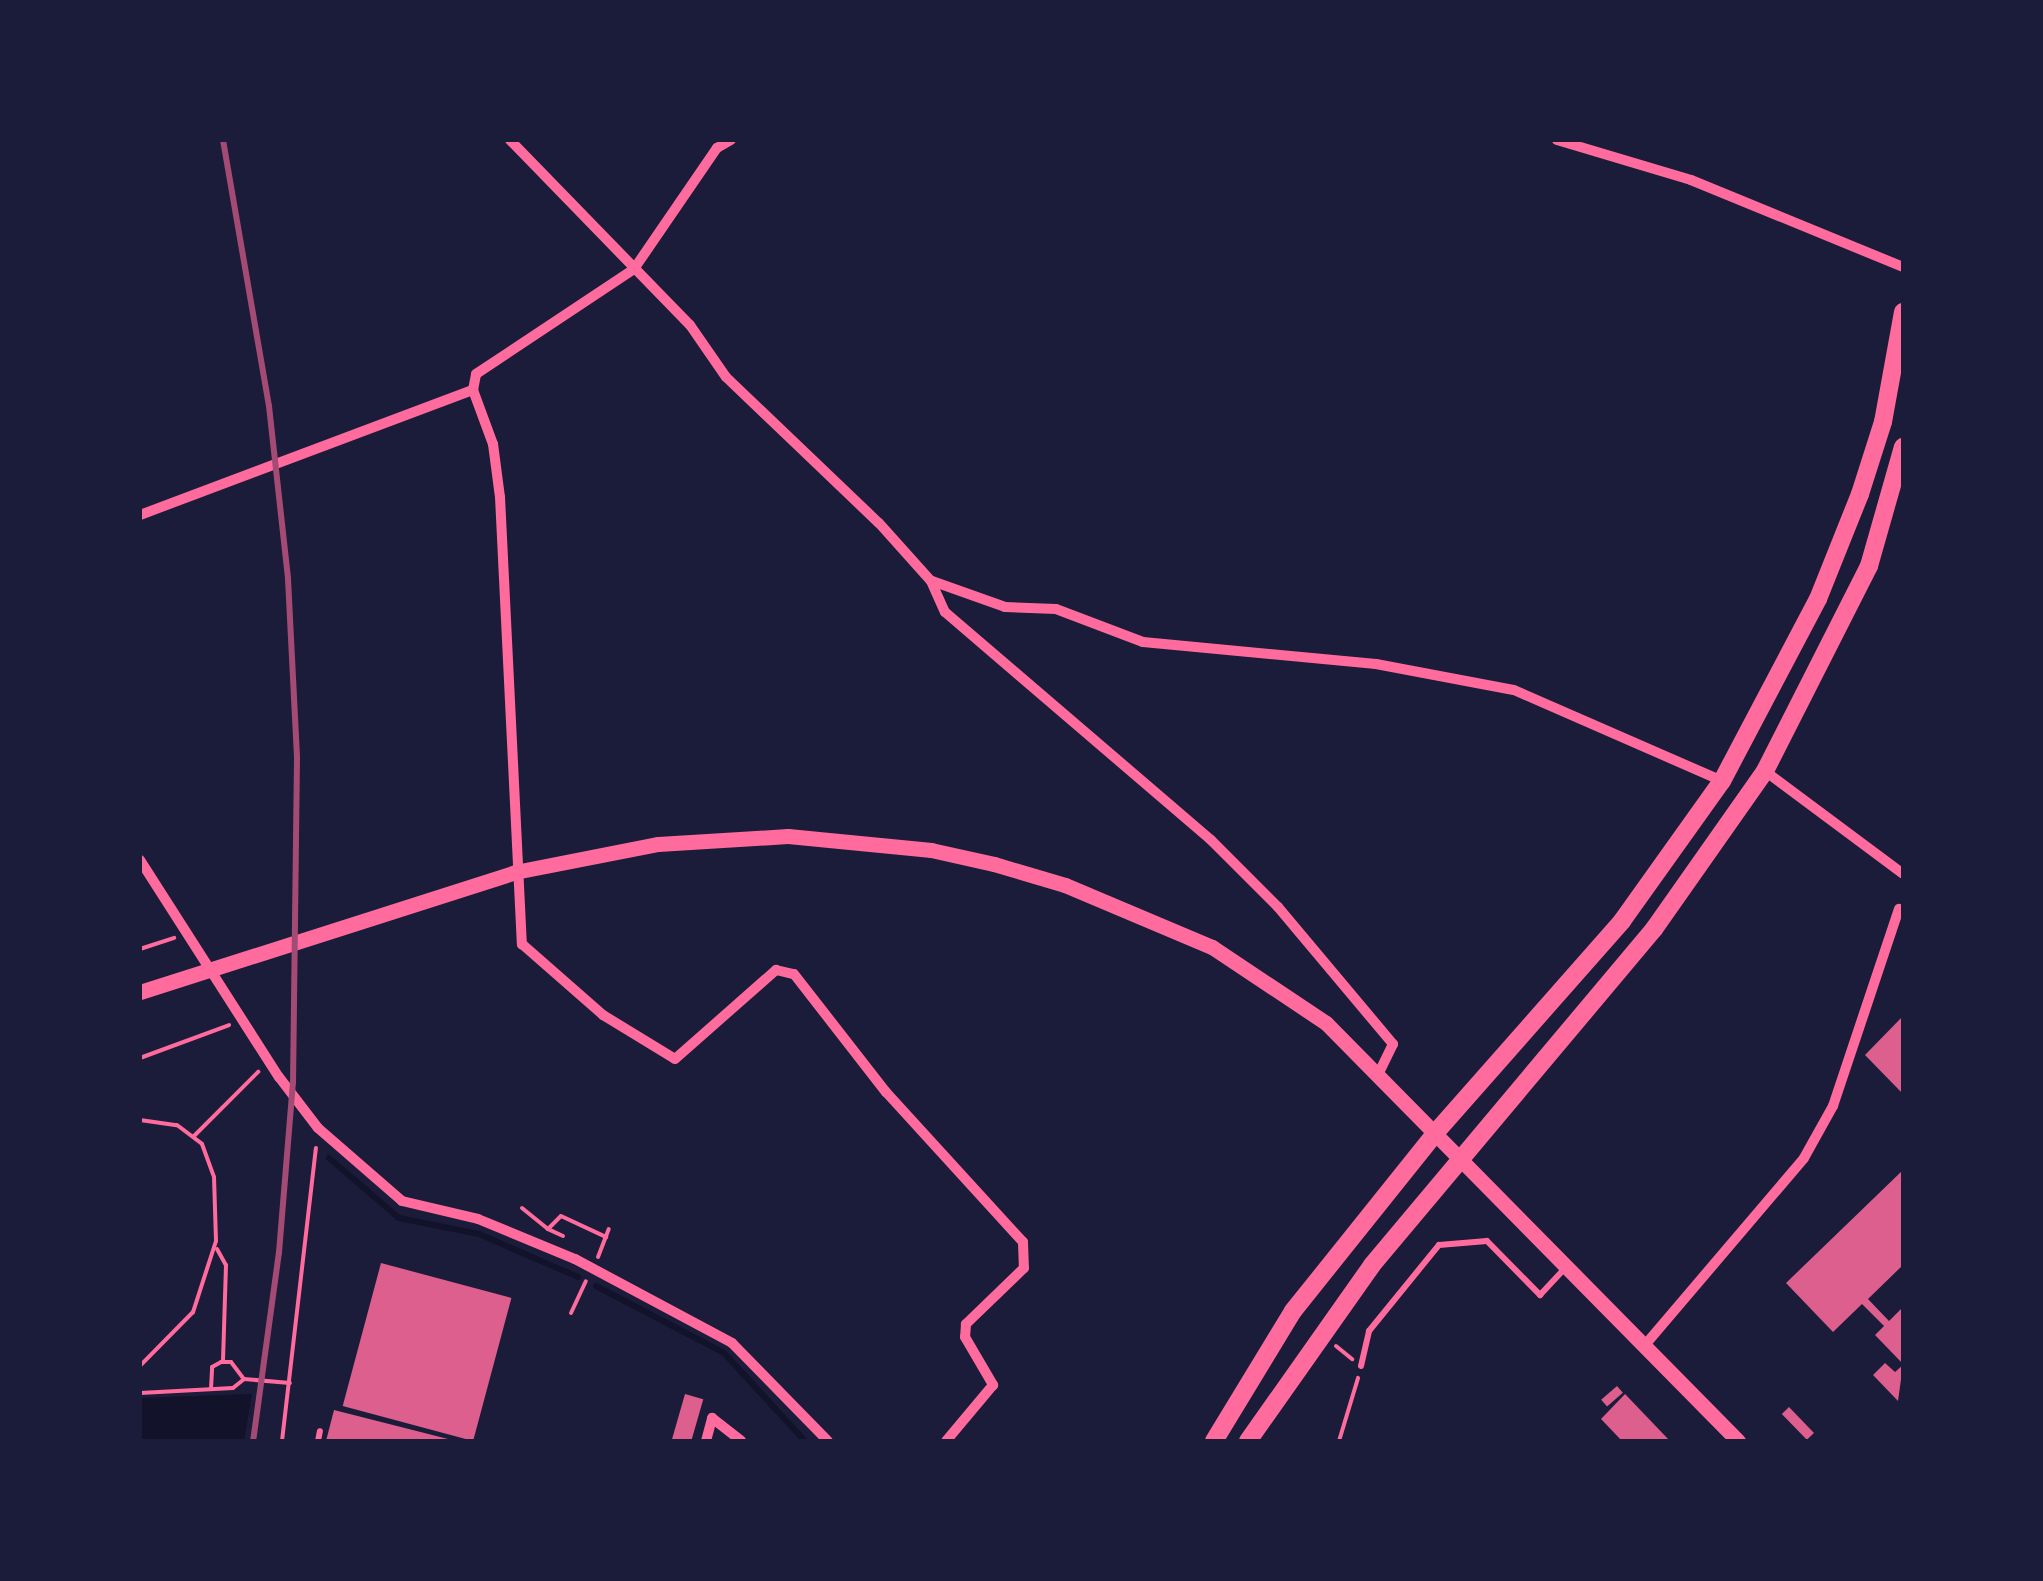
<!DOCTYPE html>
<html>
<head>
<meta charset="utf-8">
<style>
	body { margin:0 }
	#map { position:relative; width:2043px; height:1581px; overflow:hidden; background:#1b1b3a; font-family:"Work Sans",sans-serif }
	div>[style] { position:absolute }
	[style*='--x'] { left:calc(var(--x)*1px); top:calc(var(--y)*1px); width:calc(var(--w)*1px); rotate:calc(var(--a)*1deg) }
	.water>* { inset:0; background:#12122b }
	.stream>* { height:6px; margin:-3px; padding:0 3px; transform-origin:3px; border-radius:3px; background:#12122b }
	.building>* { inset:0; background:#dd5f8e; transform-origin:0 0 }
	.path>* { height:4px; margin:-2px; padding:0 2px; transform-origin:2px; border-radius:2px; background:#ff6b9d }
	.service>* { height:6px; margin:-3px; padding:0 3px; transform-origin:3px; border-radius:3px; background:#ff6b9d }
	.minor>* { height:10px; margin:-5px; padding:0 5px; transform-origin:5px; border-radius:5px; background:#ff6b9d }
	.tertiary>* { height:15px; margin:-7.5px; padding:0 7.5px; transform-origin:7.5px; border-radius:7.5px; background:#ff6b9d }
	.primary>* { height:18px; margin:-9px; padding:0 9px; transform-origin:9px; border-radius:9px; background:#ff6b9d }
	.rail>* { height:6px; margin:-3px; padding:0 3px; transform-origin:3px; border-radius:3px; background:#a44b75 }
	span { translate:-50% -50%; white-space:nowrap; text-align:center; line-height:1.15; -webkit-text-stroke:9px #1b1b3a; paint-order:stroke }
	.frame { position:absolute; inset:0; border:142px solid #1b1b3a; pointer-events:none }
</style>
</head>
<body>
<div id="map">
	<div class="water">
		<div style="clip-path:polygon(252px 1394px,244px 1441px,140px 1441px,140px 1398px)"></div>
	</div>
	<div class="stream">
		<div style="--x:329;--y:1158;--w:92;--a:40.6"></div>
		<div style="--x:399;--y:1218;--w:82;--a:11.3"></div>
		<div style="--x:479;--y:1234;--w:108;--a:23.5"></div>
		<div style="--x:596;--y:1286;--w:144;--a:27.6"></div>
		<div style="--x:724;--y:1353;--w:120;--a:47.4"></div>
	</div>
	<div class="building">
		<div style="clip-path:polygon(1903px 1016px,1903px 1094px,1865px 1055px)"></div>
		<div style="clip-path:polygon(1903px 1170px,1903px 1265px,1868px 1299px,1889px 1321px,1903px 1307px,1903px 1364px,1875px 1335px,1884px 1326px,1862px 1304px,1833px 1332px,1786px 1283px)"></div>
		<div style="left:381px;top:1263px;width:135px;height:148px;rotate:15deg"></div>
		<div style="clip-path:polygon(1885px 1363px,1895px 1372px,1903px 1365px,1898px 1401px,1873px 1375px)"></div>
		<div style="left:1617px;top:1386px;width:9px;height:21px;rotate:49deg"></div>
		<div style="left:685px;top:1394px;width:19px;height:49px;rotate:16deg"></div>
		<div style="clip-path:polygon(1625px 1394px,1670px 1441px,1622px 1441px,1601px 1419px)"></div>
		<div style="left:1789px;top:1407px;width:36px;height:10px;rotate:46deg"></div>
		<div style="clip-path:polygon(334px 1410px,452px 1440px,452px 1441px,326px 1441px)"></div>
	</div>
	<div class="path">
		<div style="--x:140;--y:949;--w:36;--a:-18"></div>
		<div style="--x:140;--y:1058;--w:95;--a:-20.3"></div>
		<div style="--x:140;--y:1120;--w:37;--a:8"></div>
		<div style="--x:177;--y:1125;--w:31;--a:37"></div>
		<div style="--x:202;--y:1144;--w:35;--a:70"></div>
		<div style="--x:214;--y:1177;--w:64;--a:88.2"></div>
		<div style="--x:216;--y:1241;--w:75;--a:107.9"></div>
		<div style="--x:193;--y:1312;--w:76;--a:134.5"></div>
		<div style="--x:194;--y:1136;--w:91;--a:-45"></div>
		<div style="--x:522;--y:1208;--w:33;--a:39"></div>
		<div style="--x:563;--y:1236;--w:17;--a:-155"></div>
		<div style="--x:548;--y:1229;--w:18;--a:-45"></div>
		<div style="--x:561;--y:1216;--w:50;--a:25"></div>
		<div style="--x:217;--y:1249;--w:18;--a:61"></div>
		<div style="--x:226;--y:1265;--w:97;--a:91.8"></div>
		<div style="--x:598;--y:1257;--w:30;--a:-69"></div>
		<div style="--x:571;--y:1313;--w:35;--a:-65"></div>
		<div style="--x:1336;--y:1346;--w:21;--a:39"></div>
		<div style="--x:211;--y:1389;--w:22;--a:-87"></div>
		<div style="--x:212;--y:1367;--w:10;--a:-29"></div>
		<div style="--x:221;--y:1362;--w:10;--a:0"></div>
		<div style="--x:231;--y:1362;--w:21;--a:53"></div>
		<div style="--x:140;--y:1393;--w:93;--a:-3.1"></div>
		<div style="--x:233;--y:1388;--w:14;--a:-39"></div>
		<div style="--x:244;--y:1379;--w:46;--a:5"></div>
		<div style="--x:282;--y:1441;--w:295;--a:-83.4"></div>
		<div style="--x:1339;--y:1441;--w:66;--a:-73.2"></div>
	</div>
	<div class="service">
		<div style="--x:1361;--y:1366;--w:36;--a:-77"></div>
		<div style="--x:1369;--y:1331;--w:111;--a:-50.9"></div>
		<div style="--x:1439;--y:1245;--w:48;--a:-4.8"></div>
		<div style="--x:1487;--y:1241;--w:76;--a:45.5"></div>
		<div style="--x:1540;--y:1295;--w:40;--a:-47"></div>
		<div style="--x:318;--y:1441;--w:10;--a:-79"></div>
	</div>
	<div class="minor">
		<div style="--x:510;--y:140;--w:258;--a:45.8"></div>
		<div style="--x:690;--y:325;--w:63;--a:55.3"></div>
		<div style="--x:726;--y:377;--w:211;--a:43.7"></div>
		<div style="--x:879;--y:523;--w:78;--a:48.1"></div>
		<div style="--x:931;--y:581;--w:34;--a:66"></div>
		<div style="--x:945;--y:612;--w:350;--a:40.6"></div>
		<div style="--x:1211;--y:840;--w:95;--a:45"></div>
		<div style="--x:1278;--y:907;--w:179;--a:50"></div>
		<div style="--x:1393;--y:1044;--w:32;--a:116"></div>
		<div style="--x:1557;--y:140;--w:140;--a:16.6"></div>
		<div style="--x:1691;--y:180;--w:229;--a:22.3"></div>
		<div style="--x:473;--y:390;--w:58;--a:69.7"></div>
		<div style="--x:493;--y:444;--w:53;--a:82.5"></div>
		<div style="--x:500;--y:497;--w:448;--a:87.2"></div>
		<div style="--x:522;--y:944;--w:108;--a:41.2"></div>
		<div style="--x:603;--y:1015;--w:84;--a:31.4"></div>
		<div style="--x:675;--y:1059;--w:135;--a:-41.4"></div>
		<div style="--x:776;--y:970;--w:18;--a:13"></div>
		<div style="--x:794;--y:974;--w:150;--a:52.1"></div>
		<div style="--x:886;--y:1092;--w:203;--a:47.6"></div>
		<div style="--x:1023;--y:1242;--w:26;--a:88"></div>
		<div style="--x:1024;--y:1268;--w:81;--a:136"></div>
		<div style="--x:966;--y:1324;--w:13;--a:94"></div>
		<div style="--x:965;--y:1337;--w:56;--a:59.7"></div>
		<div style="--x:993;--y:1385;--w:73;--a:130"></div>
		<div style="--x:140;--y:515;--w:356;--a:-20.6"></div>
		<div style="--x:473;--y:390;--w:16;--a:-79"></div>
		<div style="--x:476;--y:374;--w:190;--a:-33.6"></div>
		<div style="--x:634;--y:269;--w:147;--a:-55.6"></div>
		<div style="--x:717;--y:148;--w:16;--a:-30"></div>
		<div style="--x:932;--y:581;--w:77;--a:19.6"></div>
		<div style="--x:1005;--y:607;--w:51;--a:2.2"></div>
		<div style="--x:1056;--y:609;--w:93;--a:20.8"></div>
		<div style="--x:1143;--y:642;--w:234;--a:5.4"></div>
		<div style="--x:1376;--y:664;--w:140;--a:10.7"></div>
		<div style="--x:1514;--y:690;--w:227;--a:23.6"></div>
		<div style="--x:1765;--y:771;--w:172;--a:36.7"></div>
		<div style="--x:140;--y:860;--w:258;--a:57.4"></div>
		<div style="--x:279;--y:1077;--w:64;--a:52.6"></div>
		<div style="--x:318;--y:1128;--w:111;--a:41"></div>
		<div style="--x:402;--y:1201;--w:78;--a:13.3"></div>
		<div style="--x:478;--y:1219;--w:105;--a:22.4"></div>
		<div style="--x:575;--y:1259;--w:178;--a:28.1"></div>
		<div style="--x:732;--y:1343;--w:137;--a:45.6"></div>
		<div style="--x:1645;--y:1345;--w:245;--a:-49.6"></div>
		<div style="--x:1804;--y:1158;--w:60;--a:-60.9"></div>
		<div style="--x:1833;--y:1106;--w:208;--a:-71.5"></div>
		<div style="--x:706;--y:1441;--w:24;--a:-75"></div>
		<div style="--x:712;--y:1418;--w:37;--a:38"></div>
	</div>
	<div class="tertiary">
		<div style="--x:140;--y:992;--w:394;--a:-17.7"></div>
		<div style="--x:515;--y:872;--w:146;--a:-11.1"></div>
		<div style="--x:658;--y:844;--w:130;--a:-3.5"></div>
		<div style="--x:788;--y:836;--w:144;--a:5.6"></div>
		<div style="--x:931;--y:850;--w:65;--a:12.5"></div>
		<div style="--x:994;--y:864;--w:74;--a:16.5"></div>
		<div style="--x:1065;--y:885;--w:160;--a:22.9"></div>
		<div style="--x:1212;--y:947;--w:137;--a:33.7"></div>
		<div style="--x:1326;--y:1023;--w:587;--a:45.41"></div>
	</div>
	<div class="primary">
		<div style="--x:1214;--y:1441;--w:152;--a:-58.7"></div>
		<div style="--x:1293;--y:1311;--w:231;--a:-51.3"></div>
		<div style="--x:1437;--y:1131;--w:280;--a:-48.6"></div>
		<div style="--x:1622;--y:921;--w:172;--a:-54.5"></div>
		<div style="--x:1722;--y:781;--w:206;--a:-62.2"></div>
		<div style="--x:1818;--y:599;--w:113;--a:-68.2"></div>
		<div style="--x:1860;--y:494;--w:76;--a:-72.3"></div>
		<div style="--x:1883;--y:422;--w:112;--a:-79.7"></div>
		<div style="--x:1248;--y:1441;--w:215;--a:-54.8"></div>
		<div style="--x:1372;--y:1265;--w:439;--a:-50"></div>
		<div style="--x:1654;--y:929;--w:193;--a:-54.9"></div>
		<div style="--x:1765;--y:771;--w:230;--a:-63.1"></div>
		<div style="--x:1869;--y:566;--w:124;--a:-74.1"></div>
	</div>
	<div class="rail">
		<div style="--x:223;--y:140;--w:270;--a:80.2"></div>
		<div style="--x:269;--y:406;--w:174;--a:83.7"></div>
		<div style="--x:288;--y:579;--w:179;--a:87.1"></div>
		<div style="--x:297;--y:758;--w:324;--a:90.7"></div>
		<div style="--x:293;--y:1082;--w:171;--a:94.7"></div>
		<div style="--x:279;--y:1252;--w:191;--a:97.8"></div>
	</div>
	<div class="frame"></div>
</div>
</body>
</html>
